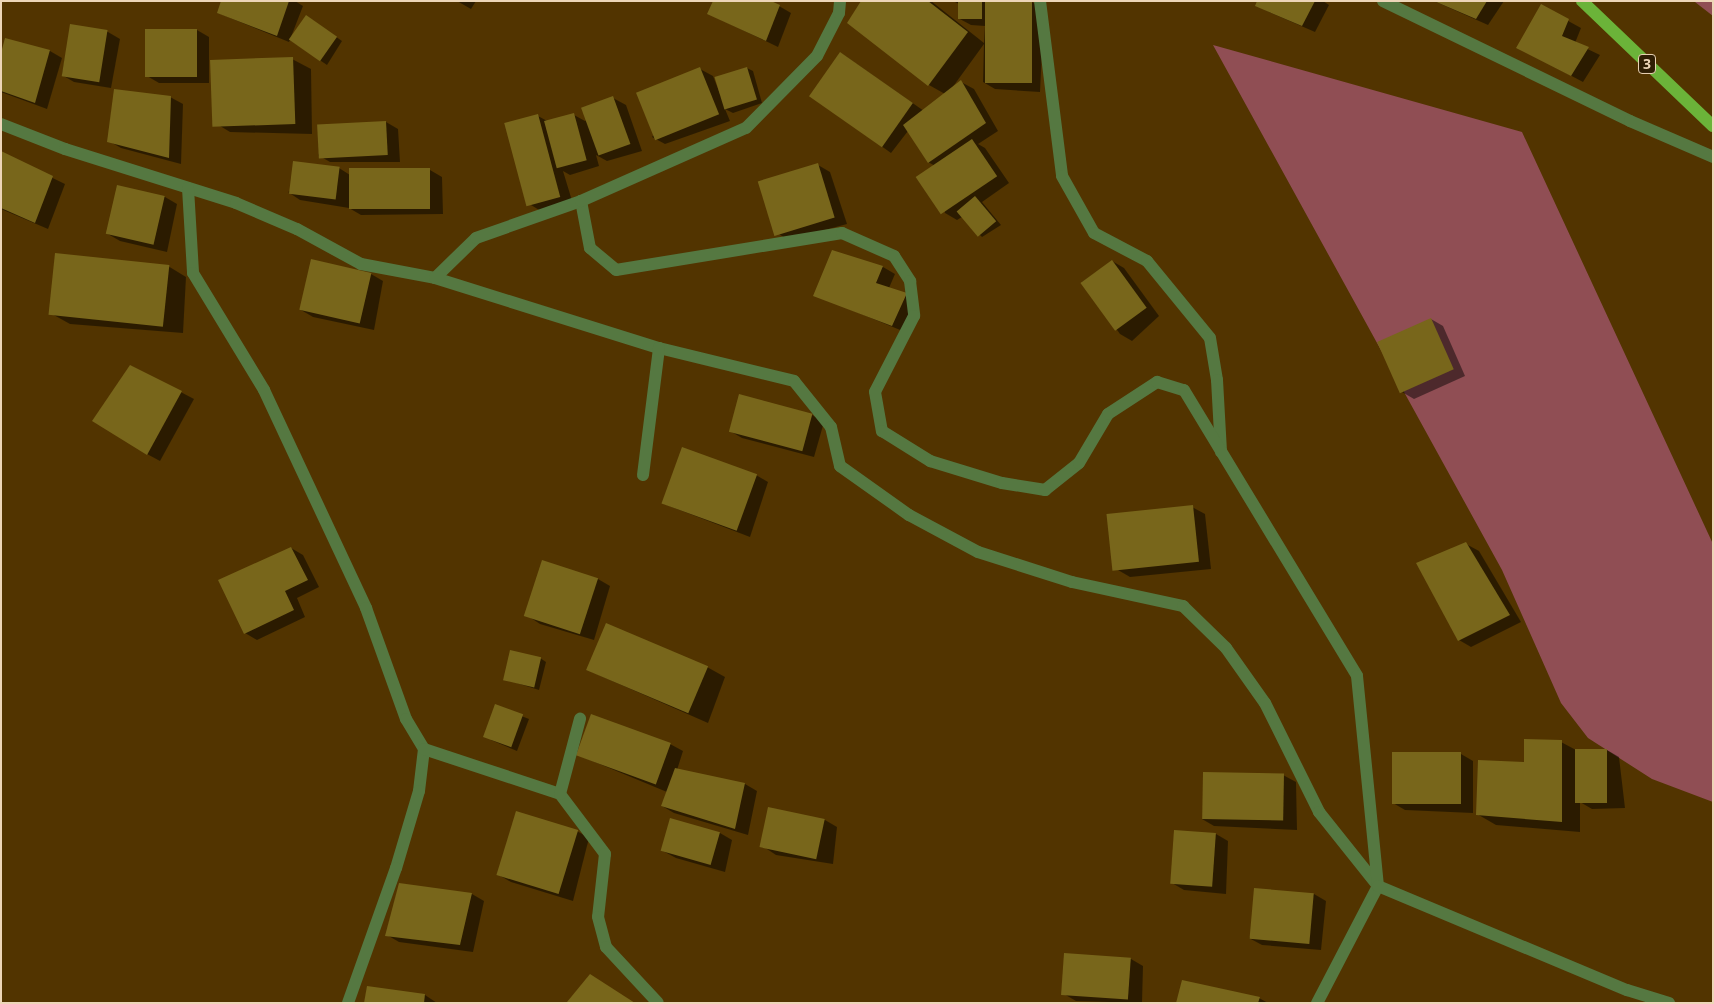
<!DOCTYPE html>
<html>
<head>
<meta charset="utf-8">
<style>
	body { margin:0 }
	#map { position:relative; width:1714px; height:1004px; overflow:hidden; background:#523400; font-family:"Open Sans",sans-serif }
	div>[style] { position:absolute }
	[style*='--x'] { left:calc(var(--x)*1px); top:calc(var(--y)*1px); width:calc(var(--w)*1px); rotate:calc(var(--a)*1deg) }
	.green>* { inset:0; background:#904e54 }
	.shadow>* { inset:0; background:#0007 }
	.building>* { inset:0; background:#78661b; transform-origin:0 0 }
	.minor>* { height:12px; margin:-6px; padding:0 6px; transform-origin:6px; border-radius:6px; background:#557841 }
	.major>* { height:12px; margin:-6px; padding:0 6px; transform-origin:6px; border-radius:6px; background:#6bb339 }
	span { translate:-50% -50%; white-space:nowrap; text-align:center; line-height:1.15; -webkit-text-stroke:4px #2f1e04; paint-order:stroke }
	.shield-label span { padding:1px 4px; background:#2f1e04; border:1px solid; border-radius:4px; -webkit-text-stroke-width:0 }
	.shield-label { font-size:14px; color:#edd6b8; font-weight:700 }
	.frame { position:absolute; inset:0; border:2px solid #edd6b8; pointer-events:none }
</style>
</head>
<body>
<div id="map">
	<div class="green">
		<div style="clip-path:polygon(1694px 1px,1713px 1px,1713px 16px,1695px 2px)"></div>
		<div style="clip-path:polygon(1213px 45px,1522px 132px,1713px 544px,1713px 802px,1652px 779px,1588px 738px,1561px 703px,1502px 570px)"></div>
	</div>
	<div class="shadow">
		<div style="clip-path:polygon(222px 1px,295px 1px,303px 6px,291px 37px,312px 20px,342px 41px,327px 65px,290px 40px,289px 42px,218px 13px)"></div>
		<div style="clip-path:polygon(457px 1px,476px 1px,471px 9px)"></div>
		<div style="clip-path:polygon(863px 1px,931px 1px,984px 43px,985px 26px,971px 25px,958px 18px,959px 4px,953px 1px,1032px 2px,1044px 10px,1040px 92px,995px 89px,983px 82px,984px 44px,952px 88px,961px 82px,974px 89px,998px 131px,978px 144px,985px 148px,1009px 183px,982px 202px,1001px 225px,982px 237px,962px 217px,957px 220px,945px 213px,937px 167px,928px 162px,908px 131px,891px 153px,814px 98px,841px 53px,924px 111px,945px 94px,929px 85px)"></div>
		<div style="clip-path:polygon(1259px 1px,1323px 1px,1329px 5px,1315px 32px,1269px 12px,1257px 5px)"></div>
		<div style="clip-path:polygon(1434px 1px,1504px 1px,1488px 25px)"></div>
		<div style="clip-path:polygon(779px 6px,791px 13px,778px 47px,709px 14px)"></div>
		<div style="clip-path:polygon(1541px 6px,1581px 28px,1575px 43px,1600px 55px,1583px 82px,1530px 54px)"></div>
		<div style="clip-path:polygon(71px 26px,108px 32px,120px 39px,111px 88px,74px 82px,62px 75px)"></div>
		<div style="clip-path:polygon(197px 30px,209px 37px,209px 83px,159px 83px,147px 76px)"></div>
		<div style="clip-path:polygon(6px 40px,50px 51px,62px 58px,47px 109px,1px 92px,1px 58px)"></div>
		<div style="clip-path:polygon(292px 59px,311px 69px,312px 134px,230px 132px,212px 121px)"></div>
		<div style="clip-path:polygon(747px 68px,753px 71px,762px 103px,733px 113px,725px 109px,730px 121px,665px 144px,652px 137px,700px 69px,713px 76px,720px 94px)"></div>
		<div style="clip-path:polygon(170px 97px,183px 104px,181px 164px,121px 148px,109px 141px)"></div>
		<div style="clip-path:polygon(613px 98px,626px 105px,642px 151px,607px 161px,596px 155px,599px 166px,570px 175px,563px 171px,573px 204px,544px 213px,531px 205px,538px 116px,549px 122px,574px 115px,585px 121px)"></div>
		<div style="clip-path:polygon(386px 122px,398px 129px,400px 162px,330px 162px,318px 155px)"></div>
		<div style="clip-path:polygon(1px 153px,65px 184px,48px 229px,1px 209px)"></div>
		<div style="clip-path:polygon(818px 165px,830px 172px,847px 224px,788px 240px,776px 232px)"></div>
		<div style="clip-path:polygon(339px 168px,350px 175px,430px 170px,442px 177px,443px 214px,361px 215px,349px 208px,300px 200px,288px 192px)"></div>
		<div style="clip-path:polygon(118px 186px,165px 197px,177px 204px,167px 252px,120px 241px,108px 234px)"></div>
		<div style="clip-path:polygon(1112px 261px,1124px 268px,1159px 316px,1132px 341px,1120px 334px,1082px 282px)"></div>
		<div style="clip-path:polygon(168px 266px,186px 277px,183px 333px,70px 324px,52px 314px)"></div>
		<div style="clip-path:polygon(883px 267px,895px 274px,889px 288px,918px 301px,905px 332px,815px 295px)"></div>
		<div style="clip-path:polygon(371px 274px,383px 281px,374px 330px,313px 317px,301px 310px)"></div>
		<div style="clip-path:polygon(1431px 319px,1443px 326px,1465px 376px,1414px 399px,1402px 392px)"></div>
		<div style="clip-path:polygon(131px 366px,194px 399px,160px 461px,147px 454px)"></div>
		<div style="clip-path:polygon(812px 415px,824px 422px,814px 457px,742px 438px,730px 431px)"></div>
		<div style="clip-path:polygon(756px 475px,768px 482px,750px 537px,664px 504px)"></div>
		<div style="clip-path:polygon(1192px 507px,1205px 514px,1211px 569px,1130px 577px,1118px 570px)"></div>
		<div style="clip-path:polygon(1466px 544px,1479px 551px,1521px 622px,1471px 647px,1459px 640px)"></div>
		<div style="clip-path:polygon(291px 548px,303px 555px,319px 587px,297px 598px,305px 617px,257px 640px,245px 633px)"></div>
		<div style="clip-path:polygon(598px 579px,610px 586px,594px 640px,540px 624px,528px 616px)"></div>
		<div style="clip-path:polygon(540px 658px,546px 662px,539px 690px,504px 679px)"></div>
		<div style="clip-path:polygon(707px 667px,725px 677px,708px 723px,592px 672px)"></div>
		<div style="clip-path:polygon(496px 706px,529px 719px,517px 751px,491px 740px)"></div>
		<div style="clip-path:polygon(1561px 742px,1576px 750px,1607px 750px,1619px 757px,1625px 808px,1592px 809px,1580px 802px,1580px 832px,1496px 825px,1477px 814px,1525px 763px)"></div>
		<div style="clip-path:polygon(670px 744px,683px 751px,677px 770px,745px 784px,757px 791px,748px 835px,674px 813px,662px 806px,667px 792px,578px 755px)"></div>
		<div style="clip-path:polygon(1461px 754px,1473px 761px,1473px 813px,1405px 810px,1393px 803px)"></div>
		<div style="clip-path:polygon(1283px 775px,1296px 782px,1297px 830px,1214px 826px,1202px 819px)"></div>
		<div style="clip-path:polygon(671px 820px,720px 833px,732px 840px,725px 872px,676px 858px,663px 851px)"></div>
		<div style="clip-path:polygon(825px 820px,837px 827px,833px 864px,776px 855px,764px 847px)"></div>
		<div style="clip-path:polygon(577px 831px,589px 838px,573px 901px,511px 882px,499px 875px)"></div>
		<div style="clip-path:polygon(1216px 834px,1228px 841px,1226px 894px,1184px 890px,1172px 883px)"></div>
		<div style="clip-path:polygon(472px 894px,484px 901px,473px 952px,399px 942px,387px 935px)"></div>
		<div style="clip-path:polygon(1314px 894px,1326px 901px,1321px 950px,1262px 945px,1249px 938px)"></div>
		<div style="clip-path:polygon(1065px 954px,1131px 959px,1143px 966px,1142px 1003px,1076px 1001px,1064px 994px)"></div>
		<div style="clip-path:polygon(425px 995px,437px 1003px,365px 1003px)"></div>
		<div style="clip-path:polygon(1259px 998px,1268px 1003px,1177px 1003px)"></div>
		<div style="clip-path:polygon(569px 1001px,634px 1003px,571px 1003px)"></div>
	</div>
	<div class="building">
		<div style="clip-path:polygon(221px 1px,289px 1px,277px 36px,217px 13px)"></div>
		<div style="clip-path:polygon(713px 1px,771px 1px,780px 5px,766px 41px,707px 14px)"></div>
		<div style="clip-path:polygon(861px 1px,928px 1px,968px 32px,928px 86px,847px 23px)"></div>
		<div style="left:958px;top:1px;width:24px;height:18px"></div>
		<div style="left:985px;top:1px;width:47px;height:82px"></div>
		<div style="clip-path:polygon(1257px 1px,1315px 1px,1302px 26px,1255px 6px)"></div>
		<div style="clip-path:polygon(1434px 1px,1487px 1px,1476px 19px)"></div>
		<div style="clip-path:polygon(1541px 4px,1569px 19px,1562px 36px,1589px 47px,1571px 76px,1516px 48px)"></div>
		<div style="left:306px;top:15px;width:38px;height:30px;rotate:35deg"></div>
		<div style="left:70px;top:24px;width:38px;height:53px;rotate:9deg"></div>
		<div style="left:145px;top:29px;width:52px;height:48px"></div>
		<div style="clip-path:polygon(5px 38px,50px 50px,35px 103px,1px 91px,1px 53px)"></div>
		<div style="left:840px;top:52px;width:89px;height:54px;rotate:35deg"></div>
		<div style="left:293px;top:57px;width:67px;height:83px;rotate:88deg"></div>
		<div style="left:700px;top:67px;width:51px;height:69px;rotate:68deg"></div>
		<div style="left:747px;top:67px;width:34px;height:34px;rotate:73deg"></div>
		<div style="clip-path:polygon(961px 80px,986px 123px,928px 163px,903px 125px)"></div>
		<div style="clip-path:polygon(114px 89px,171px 96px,169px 158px,107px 142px)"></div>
		<div style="left:613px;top:96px;width:51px;height:34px;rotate:70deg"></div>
		<div style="left:574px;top:113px;width:49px;height:31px;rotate:75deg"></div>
		<div style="left:538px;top:114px;width:86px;height:35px;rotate:75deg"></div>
		<div style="left:386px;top:121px;width:34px;height:69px;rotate:87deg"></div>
		<div style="left:972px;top:139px;width:45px;height:68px;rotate:56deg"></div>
		<div style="clip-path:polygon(1px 151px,53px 176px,35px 223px,1px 208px)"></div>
		<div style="left:293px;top:161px;width:47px;height:33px;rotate:7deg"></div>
		<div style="left:818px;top:163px;width:57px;height:63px;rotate:73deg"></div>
		<div style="left:349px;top:168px;width:81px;height:41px"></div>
		<div style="left:117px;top:185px;width:49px;height:50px;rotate:13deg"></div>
		<div style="left:975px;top:196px;width:33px;height:24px;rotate:50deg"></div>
		<div style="clip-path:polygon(832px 250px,883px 266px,876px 283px,907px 293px,892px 326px,813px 296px)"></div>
		<div style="left:55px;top:253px;width:115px;height:62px;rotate:6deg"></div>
		<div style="left:311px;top:259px;width:62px;height:52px;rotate:13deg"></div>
		<div style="left:1112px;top:260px;width:59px;height:39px;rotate:54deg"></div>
		<div style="left:1431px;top:318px;width:56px;height:59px;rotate:66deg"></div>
		<div style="clip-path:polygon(130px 365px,182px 391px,147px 455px,92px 421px)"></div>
		<div style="left:739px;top:394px;width:76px;height:39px;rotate:15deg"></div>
		<div style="left:682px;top:447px;width:80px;height:60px;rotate:20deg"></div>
		<div style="left:1193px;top:505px;width:57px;height:87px;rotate:84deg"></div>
		<div style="clip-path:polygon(1466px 542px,1510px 615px,1458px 641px,1416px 563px)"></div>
		<div style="clip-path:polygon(291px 547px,308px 580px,285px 591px,294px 610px,244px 634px,218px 580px)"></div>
		<div style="left:542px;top:560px;width:59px;height:59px;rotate:18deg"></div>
		<div style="left:606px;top:623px;width:111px;height:51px;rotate:23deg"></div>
		<div style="left:510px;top:650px;width:32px;height:31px;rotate:13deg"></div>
		<div style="left:495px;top:704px;width:30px;height:35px;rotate:20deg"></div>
		<div style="left:591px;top:714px;width:85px;height:44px;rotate:20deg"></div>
		<div style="clip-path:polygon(1524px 739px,1562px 740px,1562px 822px,1476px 815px,1478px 760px,1524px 762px)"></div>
		<div style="left:1575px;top:749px;width:32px;height:54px"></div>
		<div style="left:1392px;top:752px;width:69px;height:52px"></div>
		<div style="clip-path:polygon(675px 768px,745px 783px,735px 829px,661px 806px)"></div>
		<div style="left:1203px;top:772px;width:81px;height:47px;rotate:1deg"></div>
		<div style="left:768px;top:807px;width:58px;height:41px;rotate:12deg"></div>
		<div style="left:516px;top:811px;width:65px;height:67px;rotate:17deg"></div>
		<div style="left:670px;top:818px;width:52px;height:34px;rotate:16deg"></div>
		<div style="left:1174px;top:830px;width:42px;height:54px;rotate:4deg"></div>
		<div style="clip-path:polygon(399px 883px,472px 893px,460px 945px,385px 936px)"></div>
		<div style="left:1254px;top:888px;width:60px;height:51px;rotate:5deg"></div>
		<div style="left:1064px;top:953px;width:67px;height:42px;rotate:4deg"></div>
		<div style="clip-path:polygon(590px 974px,635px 1003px,567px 1002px)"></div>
		<div style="clip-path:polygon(1182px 980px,1260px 997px,1258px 1003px,1176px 1003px)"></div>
		<div style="clip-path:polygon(367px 986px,425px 994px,424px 1003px,364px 1003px)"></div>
	</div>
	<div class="minor">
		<div style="--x:1040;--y:1;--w:176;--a:82.8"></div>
		<div style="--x:1062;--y:176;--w:65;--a:60.7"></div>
		<div style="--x:1094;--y:233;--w:60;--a:27.8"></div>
		<div style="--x:1147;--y:261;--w:99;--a:50.7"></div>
		<div style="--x:1210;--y:338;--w:43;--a:80.5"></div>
		<div style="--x:1217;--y:380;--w:72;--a:86.8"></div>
		<div style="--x:1383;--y:1;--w:275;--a:25.9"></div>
		<div style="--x:1630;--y:121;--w:90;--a:23.4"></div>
		<div style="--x:1;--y:124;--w:69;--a:21.3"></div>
		<div style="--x:65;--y:149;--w:179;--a:17.5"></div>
		<div style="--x:236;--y:203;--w:66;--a:23.1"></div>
		<div style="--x:297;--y:229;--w:73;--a:28.7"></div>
		<div style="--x:361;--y:264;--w:75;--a:10.7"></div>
		<div style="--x:435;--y:278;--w:235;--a:17.4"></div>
		<div style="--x:659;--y:348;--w:139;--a:13.7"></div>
		<div style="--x:794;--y:381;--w:59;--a:51.2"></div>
		<div style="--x:831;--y:427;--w:40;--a:77"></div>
		<div style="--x:840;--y:466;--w:85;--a:35.4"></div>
		<div style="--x:909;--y:515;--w:78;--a:28.2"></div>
		<div style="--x:978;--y:552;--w:99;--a:17.7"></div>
		<div style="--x:1072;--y:582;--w:114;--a:12.2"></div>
		<div style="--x:1183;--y:606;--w:60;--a:44.3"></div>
		<div style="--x:1226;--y:648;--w:67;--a:54.7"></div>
		<div style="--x:1265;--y:703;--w:122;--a:63.6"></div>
		<div style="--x:1319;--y:812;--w:95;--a:51.4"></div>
		<div style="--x:1378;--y:886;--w:132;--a:117.5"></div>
		<div style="--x:188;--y:188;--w:85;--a:86.6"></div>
		<div style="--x:193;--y:273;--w:137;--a:58.7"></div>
		<div style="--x:264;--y:390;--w:241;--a:64.9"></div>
		<div style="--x:366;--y:608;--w:118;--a:70.2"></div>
		<div style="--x:406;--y:719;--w:35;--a:59"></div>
		<div style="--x:424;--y:749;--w:42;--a:96.8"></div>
		<div style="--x:419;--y:791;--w:80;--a:106.6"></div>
		<div style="--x:396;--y:868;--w:143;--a:109.6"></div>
		<div style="--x:581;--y:201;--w:48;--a:79.2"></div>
		<div style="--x:590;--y:248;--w:34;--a:40"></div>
		<div style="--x:616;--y:270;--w:229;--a:-9.3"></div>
		<div style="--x:842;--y:233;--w:57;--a:23.9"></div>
		<div style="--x:894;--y:256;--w:30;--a:57"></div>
		<div style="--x:910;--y:281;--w:35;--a:83"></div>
		<div style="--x:914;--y:316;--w:85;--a:117.2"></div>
		<div style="--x:875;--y:392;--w:40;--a:80"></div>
		<div style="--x:882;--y:431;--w:57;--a:32"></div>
		<div style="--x:930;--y:461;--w:75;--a:17"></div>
		<div style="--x:1002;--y:483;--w:44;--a:9.2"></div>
		<div style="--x:1045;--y:490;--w:43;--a:-38.5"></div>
		<div style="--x:1079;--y:463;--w:57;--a:-59.4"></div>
		<div style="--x:1108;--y:414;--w:59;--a:-33.1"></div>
		<div style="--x:1157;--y:382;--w:28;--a:17"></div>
		<div style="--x:1184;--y:390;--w:334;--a:58.8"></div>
		<div style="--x:1357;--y:676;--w:211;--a:84.3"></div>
		<div style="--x:1378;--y:886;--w:270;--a:22.7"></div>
		<div style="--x:1627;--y:990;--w:44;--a:17.2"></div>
		<div style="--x:435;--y:278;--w:57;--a:-44.3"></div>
		<div style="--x:476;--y:238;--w:111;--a:-19.4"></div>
		<div style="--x:581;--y:201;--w:180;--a:-23.9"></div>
		<div style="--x:746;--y:128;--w:101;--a:-45.4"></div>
		<div style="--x:817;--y:56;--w:48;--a:-62.9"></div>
		<div style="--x:839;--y:13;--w:12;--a:-85"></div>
		<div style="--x:643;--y:475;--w:128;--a:-82.8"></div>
		<div style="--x:424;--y:749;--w:143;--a:18.3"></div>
		<div style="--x:560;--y:794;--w:75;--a:53.1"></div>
		<div style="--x:605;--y:854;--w:63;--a:96.3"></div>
		<div style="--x:598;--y:917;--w:31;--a:75"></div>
		<div style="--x:606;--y:947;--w:76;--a:47.1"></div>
		<div style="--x:560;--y:794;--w:78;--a:-75.1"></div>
	</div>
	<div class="major">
		<div style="--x:1582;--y:1;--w:181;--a:43.7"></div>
	</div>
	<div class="shield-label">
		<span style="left:1647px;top:64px">3</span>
	</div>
	<div class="frame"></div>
</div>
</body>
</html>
